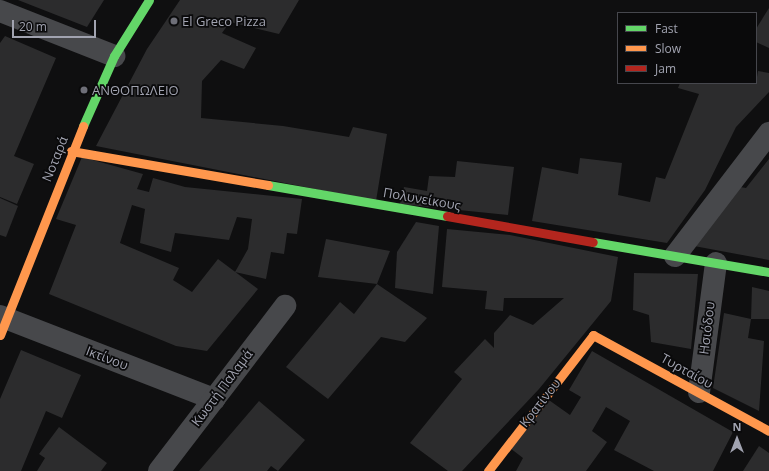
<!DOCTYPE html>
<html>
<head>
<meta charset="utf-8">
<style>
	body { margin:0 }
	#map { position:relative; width:769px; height:471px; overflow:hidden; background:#0f0f10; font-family:"Open Sans",sans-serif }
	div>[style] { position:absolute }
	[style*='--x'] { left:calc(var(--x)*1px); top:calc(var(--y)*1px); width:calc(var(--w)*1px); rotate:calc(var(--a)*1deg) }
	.building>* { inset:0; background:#2c2c2d }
	.street>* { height:22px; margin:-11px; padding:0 11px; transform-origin:11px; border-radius:11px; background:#47484b }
	.fast>* { height:9px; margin:-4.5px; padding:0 4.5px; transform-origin:4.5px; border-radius:4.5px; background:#63d668 }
	.slow>* { height:9px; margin:-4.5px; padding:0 4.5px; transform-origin:4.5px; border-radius:4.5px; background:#ff974d }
	.jam>* { height:9px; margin:-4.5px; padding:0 4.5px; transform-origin:4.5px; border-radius:4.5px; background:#b3261e }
	.dots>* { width:11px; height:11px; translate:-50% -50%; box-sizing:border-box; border:2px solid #0a0a0b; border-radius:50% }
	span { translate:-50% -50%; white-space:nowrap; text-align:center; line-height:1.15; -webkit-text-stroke:3.5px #0a0a0b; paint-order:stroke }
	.poi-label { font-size:13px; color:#a1a3b0 }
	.left { translate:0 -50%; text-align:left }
	.street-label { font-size:13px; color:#a1a3b0 }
	.legend { position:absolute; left:617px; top:12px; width:140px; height:72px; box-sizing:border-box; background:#0a0a0b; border:1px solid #46474d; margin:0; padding:5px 7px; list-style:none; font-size:12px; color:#a1a3b0 }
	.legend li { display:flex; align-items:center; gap:8px; height:20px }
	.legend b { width:20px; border:1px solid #46474d }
	.north { position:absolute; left:717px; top:419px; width:40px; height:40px; -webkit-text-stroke:3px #0a0a0b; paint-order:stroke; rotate:0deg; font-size:11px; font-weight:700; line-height:16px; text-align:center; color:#a1a3b0 }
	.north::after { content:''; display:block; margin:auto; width:14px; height:18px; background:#a1a3b0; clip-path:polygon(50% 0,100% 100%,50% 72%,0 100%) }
	.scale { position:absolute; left:12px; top:20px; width:84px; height:18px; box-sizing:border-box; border:2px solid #a1a3b0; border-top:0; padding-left:5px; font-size:12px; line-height:14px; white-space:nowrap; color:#a1a3b0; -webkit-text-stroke:3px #0a0a0b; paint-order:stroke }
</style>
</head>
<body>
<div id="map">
	<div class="building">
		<div style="clip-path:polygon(18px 0,104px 0,87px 27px)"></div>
		<div style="clip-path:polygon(180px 0,299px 0,279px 34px,230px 22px,222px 33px,256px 48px,244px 69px,221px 60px,202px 81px,201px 118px,283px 126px,349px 137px,353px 127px,387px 134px,376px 201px,96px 146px,147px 49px)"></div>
		<div style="clip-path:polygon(769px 8px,769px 48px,756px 42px,756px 29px)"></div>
		<div style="clip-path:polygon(5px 36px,56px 58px,14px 156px,34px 164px,17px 204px,0 197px,0 43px)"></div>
		<div style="clip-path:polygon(758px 71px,769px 73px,769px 92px,736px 127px,705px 190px,667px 243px,532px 221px,542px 167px,578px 174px,580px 158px,622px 163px,618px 195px,650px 202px,656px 177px,665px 179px,699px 94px,678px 88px,680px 83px,756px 83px)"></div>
		<div style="clip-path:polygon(82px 157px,143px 174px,137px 189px,149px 192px,153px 178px,185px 187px,302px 199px,297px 234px,287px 233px,284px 254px,271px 252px,266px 279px,235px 272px,248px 249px,252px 219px,237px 217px,229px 240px,175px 233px,171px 252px,140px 243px,145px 209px,132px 205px,120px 243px,179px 268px,173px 280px,192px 292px,218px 259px,258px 289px,207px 351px,176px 346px,49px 294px,76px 225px,56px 219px)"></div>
		<div style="clip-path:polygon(769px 159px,769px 260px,694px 246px,740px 187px,746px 188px)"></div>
		<div style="clip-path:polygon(457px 161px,514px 167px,508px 215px,400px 204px,404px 187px,427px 191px,429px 176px,455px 177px)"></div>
		<div style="clip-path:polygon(0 198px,18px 206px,6px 237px,0 235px)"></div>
		<div style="clip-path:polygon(416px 222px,439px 226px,433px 294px,395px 288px,397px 252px)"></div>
		<div style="clip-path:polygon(447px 229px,510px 235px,618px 257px,611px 301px,539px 389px,462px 471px,448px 471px,410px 443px,462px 379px,454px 372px,485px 339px,494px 348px,494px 333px,510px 315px,533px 325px,564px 298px,504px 298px,503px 311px,485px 309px,487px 291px,442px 287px)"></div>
		<div style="clip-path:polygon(326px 239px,390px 251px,377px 284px,427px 318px,405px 342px,381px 337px,328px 399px,286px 367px,340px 302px,354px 314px,377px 284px,318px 277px)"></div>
		<div style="clip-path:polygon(634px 273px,698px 274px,691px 349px,651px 342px,649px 315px,633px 310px)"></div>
		<div style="clip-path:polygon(752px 287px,769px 291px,769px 319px,751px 319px,748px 338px,764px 341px,759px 411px,713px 388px,724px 313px,751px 319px)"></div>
		<div style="clip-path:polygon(21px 350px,81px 375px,62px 418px,46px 411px,21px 471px,0 471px,0 399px)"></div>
		<div style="clip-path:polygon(592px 351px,733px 432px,713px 471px,654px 471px,614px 450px,630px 421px,606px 407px,592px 431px,607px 442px,586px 471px,516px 471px,523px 458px,510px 448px,546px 398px,570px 415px,581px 397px,569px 390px)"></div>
		<div style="clip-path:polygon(259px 401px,305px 440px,278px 471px,271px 466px,267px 471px,199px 471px)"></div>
		<div style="clip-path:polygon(59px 427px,107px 463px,101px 471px,37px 471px,45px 458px,39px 454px)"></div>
		<div style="clip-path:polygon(759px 446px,769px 453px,769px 471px,743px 471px)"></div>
	</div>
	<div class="street">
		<div style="--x:0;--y:11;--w:123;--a:21.5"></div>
		<div style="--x:675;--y:256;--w:155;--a:-52.6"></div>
		<div style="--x:0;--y:316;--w:230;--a:21.2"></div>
		<div style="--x:699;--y:392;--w:130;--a:-82.5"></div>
		<div style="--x:159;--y:471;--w:208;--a:-52.6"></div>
	</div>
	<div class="fast">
		<div style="--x:83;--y:126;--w:77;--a:-66.1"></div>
		<div style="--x:114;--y:56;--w:66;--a:-58"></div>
		<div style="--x:268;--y:185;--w:182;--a:9.8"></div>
		<div style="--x:593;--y:242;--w:179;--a:9.7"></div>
	</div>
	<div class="slow">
		<div style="--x:71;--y:151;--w:200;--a:9.8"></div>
		<div style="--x:0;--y:335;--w:225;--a:-68.3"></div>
		<div style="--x:488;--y:471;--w:172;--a:-52.3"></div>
		<div style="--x:593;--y:335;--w:200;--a:28.6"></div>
	</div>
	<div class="jam">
		<div style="--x:447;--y:216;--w:148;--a:10.1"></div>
	</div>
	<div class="dots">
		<div style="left:174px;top:21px;background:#6e6f78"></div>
		<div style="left:84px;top:90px;background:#6e6f78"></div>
	</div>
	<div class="poi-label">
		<span class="left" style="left:182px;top:21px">El Greco Pizza</span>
		<span class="left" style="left:92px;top:90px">ΑΝΘΟΠΩΛΕΙΟ</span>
	</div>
	<div class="street-label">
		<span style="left:55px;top:159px;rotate:-68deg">Νοταρά</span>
		<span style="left:422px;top:199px;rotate:10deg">Πολυνείκους</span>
		<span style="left:707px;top:328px;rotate:-83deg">Ησιόδου</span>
		<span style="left:107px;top:358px;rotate:21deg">Ικτίνου</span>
		<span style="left:687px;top:371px;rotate:29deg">Τυρταίου</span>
		<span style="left:222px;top:388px;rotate:-53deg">Κωστή Παλαμά</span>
		<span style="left:540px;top:403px;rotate:-52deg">Κρατίνου</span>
	</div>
	<ul class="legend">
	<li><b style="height:5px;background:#63d668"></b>Fast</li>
	<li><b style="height:5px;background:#ff974d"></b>Slow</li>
	<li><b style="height:5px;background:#b3261e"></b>Jam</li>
	</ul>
	<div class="north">N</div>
	<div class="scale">20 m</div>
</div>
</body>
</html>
